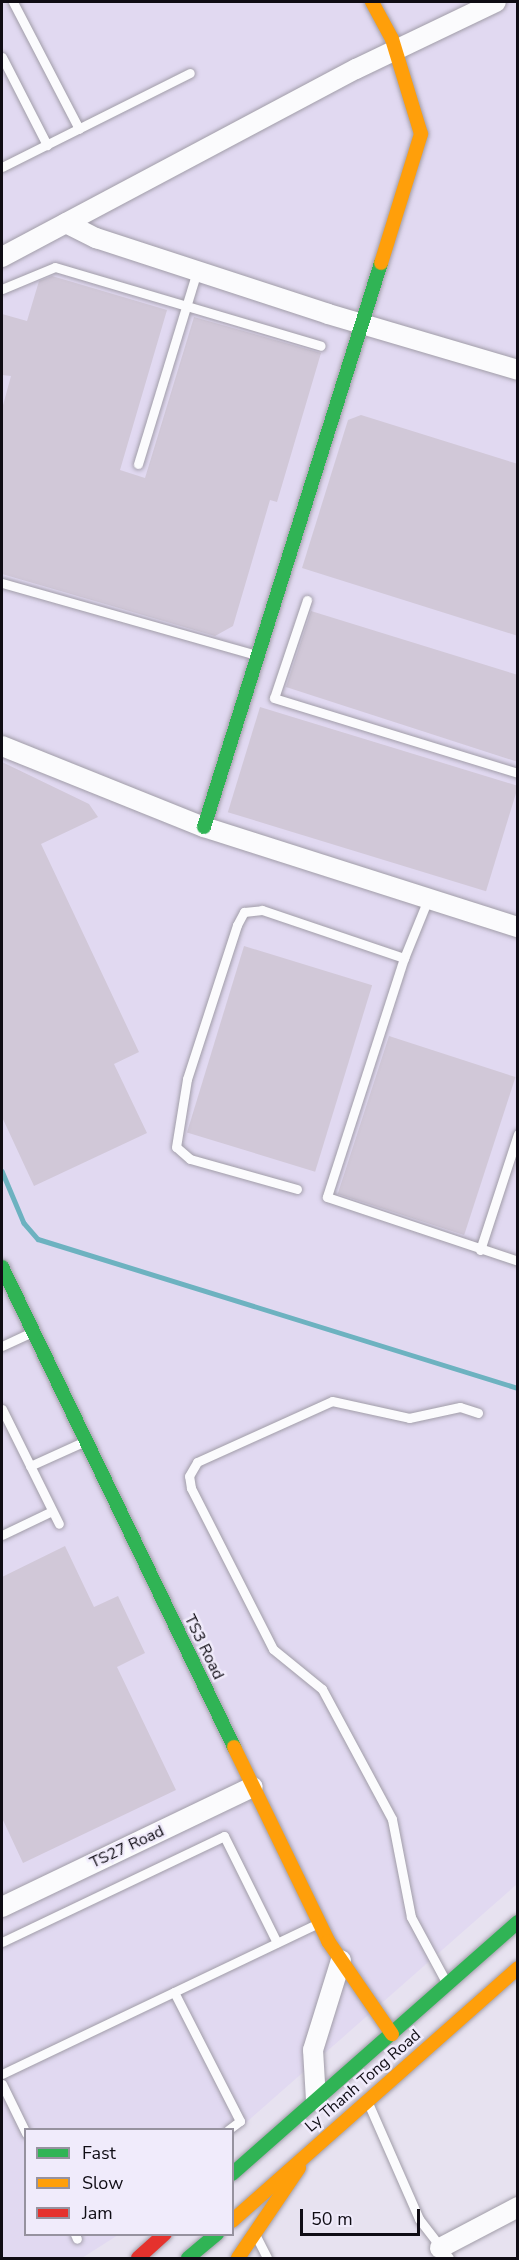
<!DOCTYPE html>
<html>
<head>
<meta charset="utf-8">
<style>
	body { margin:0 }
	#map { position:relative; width:519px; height:2260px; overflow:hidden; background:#e7e2f0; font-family:"Nunito Sans",sans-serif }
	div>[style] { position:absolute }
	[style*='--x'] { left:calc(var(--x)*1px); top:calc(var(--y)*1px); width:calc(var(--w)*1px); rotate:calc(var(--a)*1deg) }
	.built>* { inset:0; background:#e1d9f1 }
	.stream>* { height:4.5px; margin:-2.25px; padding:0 2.25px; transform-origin:2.25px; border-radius:2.25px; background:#6db2c0 }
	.building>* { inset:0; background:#d1c8d8; transform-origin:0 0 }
	.roads { filter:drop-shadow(0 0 2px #a19da8) drop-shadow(0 0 2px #a19da8) }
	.lane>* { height:9px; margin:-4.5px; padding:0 4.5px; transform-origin:4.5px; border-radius:4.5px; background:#fbfbfd }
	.street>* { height:20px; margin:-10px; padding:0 10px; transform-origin:10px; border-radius:10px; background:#fbfbfd }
	.fast>* { height:14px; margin:-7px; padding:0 7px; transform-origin:7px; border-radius:7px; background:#30b455 }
	.slow>* { height:14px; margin:-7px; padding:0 7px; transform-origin:7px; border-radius:7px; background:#ff9f0a }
	.jam>* { height:14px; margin:-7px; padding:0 7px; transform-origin:7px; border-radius:7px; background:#e5322d }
	span { translate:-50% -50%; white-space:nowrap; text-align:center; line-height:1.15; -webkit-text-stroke:5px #f0ebfb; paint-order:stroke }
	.street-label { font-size:16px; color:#0f0c14 }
	.frame { position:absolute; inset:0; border:3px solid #0f0c14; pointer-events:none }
	.legend { position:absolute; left:24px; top:2128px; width:210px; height:108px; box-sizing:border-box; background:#f0ebfb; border:2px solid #96929f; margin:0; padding:8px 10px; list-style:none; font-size:18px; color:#0f0c14 }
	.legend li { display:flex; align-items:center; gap:12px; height:30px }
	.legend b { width:30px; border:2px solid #96929f }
	.scale { position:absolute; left:300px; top:2209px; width:120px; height:27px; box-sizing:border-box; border:3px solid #0f0c14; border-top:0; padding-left:8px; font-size:18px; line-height:21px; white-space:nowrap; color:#0f0c14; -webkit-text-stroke:4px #f0ebfb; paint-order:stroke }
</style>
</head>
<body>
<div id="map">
	<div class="built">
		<div style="clip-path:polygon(2px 2px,517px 2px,517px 1884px,233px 2134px,232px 2130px,26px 2130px,26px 2234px,118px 2235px,82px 2258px,2px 2258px)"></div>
	</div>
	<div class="stream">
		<div style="--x:2;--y:1171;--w:56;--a:67.1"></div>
		<div style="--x:24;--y:1223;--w:21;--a:49"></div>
		<div style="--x:38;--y:1239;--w:503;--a:17.25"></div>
	</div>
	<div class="building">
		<div style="clip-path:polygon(52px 276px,167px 310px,120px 470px,145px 478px,194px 317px,321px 353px,277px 502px,270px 500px,233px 626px,215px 636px,2px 574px,2px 409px,11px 376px,2px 375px,2px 314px,27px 321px,39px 281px)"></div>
		<div style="clip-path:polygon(361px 415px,518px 464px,518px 636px,302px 568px,348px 420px)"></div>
		<div style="clip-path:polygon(311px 611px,518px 675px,518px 762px,286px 687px)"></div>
		<div style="left:260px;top:707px;width:270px;height:110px;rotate:17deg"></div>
		<div style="clip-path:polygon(2px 762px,89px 804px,98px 817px,41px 844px,139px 1052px,114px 1064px,147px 1133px,34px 1186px,2px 1117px)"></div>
		<div style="left:244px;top:946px;width:134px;height:195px;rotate:17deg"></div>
		<div style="left:389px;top:1036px;width:133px;height:166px;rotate:18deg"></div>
		<div style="clip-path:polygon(65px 1546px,94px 1607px,118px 1596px,145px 1653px,117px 1667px,176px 1790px,23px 1863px,2px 1818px,2px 1577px)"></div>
	</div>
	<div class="roads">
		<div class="lane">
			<div style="--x:13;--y:2;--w:143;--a:62.5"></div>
			<div style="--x:2;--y:57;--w:99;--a:62.9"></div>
			<div style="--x:2;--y:167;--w:210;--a:-26.6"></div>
			<div style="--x:2;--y:289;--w:57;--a:-22.5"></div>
			<div style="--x:55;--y:267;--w:277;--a:16.5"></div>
			<div style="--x:138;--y:464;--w:202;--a:-73"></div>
			<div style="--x:2;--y:583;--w:264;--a:15.8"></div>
			<div style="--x:307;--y:600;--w:103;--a:108.6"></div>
			<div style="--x:274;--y:698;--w:255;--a:17.1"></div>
			<div style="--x:428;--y:899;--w:64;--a:112.1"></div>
			<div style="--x:404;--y:958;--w:251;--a:107.9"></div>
			<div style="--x:327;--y:1197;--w:201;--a:18.5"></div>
			<div style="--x:297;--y:1189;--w:111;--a:-164.3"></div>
			<div style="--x:190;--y:1159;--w:18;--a:-139"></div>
			<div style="--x:176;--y:1147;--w:69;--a:-80.8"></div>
			<div style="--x:187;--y:1079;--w:162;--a:-72"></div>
			<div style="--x:237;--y:925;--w:15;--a:-62"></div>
			<div style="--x:244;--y:912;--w:18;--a:-6"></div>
			<div style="--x:262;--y:910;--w:150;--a:18.7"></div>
			<div style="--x:480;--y:1250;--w:122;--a:-71.9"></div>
			<div style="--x:2;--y:1346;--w:33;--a:-25"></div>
			<div style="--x:2;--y:1409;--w:128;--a:63.6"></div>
			<div style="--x:30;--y:1466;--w:58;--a:-24.4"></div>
			<div style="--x:2;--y:1535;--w:55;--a:-25.6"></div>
			<div style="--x:2;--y:1942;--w:246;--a:-25.5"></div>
			<div style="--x:224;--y:1836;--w:119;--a:63.6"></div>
			<div style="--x:445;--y:1980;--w:72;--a:-118.4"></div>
			<div style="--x:411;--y:1917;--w:100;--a:-101"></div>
			<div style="--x:392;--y:1819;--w:148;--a:-118.3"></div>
			<div style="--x:322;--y:1689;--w:63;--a:-140.8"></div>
			<div style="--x:273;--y:1649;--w:181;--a:-117"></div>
			<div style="--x:191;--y:1488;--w:12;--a:-99"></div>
			<div style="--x:189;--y:1476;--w:16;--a:-60"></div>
			<div style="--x:197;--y:1462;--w:148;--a:-24.3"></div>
			<div style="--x:332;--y:1401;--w:79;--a:12.4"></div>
			<div style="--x:409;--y:1418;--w:52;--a:-12.2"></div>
			<div style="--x:460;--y:1407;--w:19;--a:18"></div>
			<div style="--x:174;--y:1992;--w:145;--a:62.9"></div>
			<div style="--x:240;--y:2121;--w:15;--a:143"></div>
			<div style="--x:2;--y:2074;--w:349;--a:-25.5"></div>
			<div style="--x:2;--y:2084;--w:55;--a:63.9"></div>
			<div style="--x:369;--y:2105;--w:124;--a:66.3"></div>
			<div style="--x:419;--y:2219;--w:49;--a:52.4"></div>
			<div style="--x:75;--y:2234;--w:5;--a:68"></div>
			<div style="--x:257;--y:2238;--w:22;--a:63"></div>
		</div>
		<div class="street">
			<div style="--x:66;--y:223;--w:34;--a:27"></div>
			<div style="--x:96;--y:238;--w:244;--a:18.1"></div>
			<div style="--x:328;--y:314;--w:198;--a:16.4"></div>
			<div style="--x:2;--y:257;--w:401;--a:-28"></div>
			<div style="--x:356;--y:69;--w:155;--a:-25.6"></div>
			<div style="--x:2;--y:746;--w:218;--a:21.9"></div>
			<div style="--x:204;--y:827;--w:330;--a:17.7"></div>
			<div style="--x:2;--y:1907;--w:278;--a:-25.6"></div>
			<div style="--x:316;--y:2100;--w:50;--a:-93.4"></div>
			<div style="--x:313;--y:2050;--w:94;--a:-72.7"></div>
			<div style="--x:440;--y:2248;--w:88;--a:-27.7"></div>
		</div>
		<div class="fast">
			<div style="--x:204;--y:827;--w:591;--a:-72.58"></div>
			<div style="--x:2;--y:1267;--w:533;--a:64.2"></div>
			<div style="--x:232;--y:2174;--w:381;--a:-41.4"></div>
			<div style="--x:188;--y:2258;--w:38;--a:-40"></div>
		</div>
		<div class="slow">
			<div style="--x:372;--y:2;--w:42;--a:61.6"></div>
			<div style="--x:392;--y:39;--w:99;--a:73"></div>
			<div style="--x:421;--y:134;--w:135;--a:107.2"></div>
			<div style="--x:234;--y:1747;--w:216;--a:64.1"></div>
			<div style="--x:328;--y:1941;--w:113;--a:55.5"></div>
			<div style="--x:232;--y:2221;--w:382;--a:-41.5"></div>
			<div style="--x:238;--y:2258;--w:109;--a:-55.9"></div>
		</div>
		<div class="jam">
			<div style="--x:138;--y:2258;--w:36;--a:-42"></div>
		</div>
	</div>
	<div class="street-label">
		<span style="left:204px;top:1647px;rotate:64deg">TS3 Road</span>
		<span style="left:127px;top:1847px;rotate:-25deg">TS27 Road</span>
		<span style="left:363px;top:2081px;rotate:-41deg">Ly Thanh Tong Road</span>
	</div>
	<div class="frame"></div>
	<ul class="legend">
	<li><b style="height:8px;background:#30b455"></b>Fast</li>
	<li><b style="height:8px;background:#ff9f0a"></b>Slow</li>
	<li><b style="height:8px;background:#e5322d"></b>Jam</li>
	</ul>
	<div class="scale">50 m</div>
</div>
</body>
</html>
